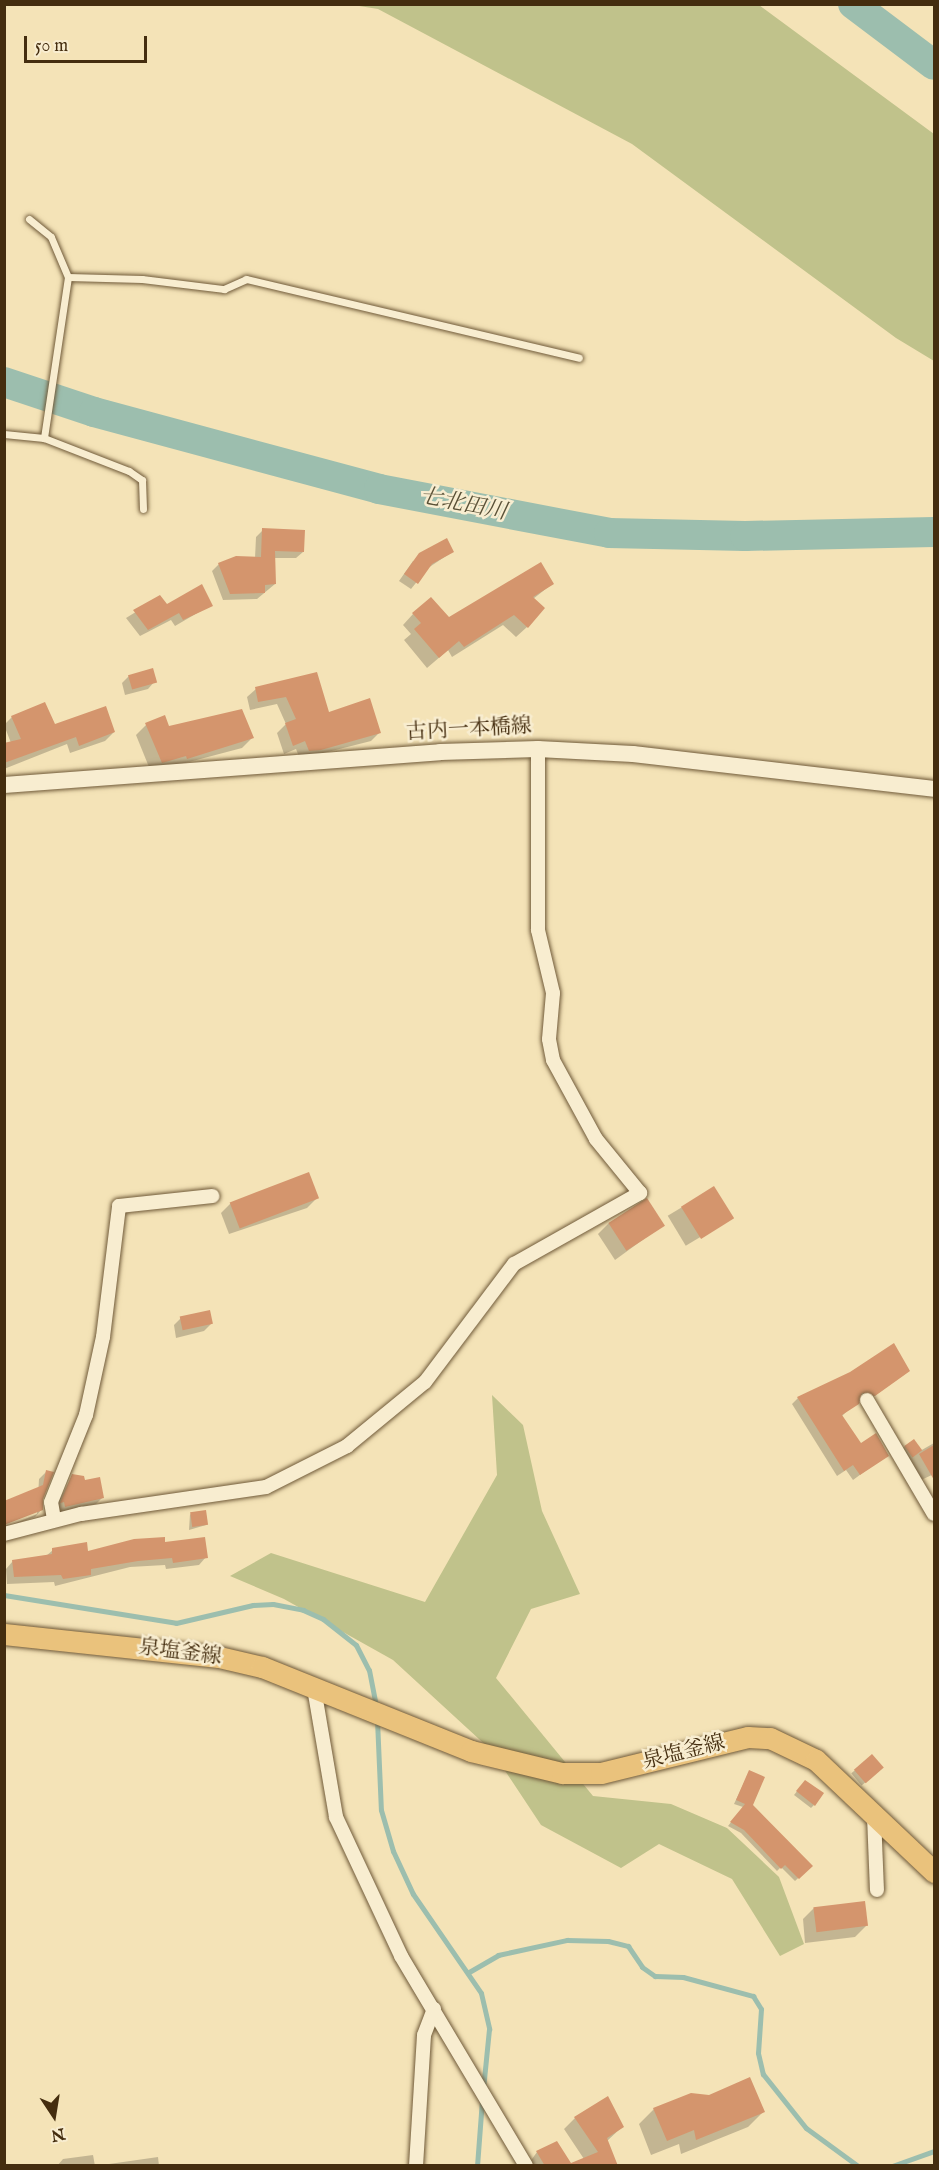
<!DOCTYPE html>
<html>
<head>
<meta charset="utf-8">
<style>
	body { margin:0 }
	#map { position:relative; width:939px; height:2170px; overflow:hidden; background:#f4e3b7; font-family:"IM FELL English","Noto Serif JP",serif }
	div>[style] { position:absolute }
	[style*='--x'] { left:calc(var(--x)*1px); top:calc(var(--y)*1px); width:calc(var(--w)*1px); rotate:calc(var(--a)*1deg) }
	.green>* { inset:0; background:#c0c28b }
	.shadow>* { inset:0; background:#0003; transform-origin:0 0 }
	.stream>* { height:5px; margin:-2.5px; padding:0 2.5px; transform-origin:2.5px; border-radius:2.5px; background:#9cbeae }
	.river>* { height:30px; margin:-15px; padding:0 15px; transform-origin:15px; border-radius:15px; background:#9cbeae }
	.building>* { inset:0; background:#d4956d; transform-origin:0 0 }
	.roads { filter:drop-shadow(0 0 2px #705a39) drop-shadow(0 0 2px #705a39) }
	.service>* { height:7px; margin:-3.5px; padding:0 3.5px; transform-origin:3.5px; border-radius:3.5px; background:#f8edd0 }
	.minor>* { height:14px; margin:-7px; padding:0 7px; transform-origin:7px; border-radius:7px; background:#f8edd0 }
	.tertiary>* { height:16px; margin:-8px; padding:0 8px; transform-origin:8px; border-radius:8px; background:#f8edd0 }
	.primary>* { height:21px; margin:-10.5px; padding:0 10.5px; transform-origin:10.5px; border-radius:10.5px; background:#eac27c }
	span { translate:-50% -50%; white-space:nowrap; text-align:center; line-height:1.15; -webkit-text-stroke:5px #f8edd0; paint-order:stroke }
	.street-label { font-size:21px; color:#442d0f }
	.water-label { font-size:22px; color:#5a5137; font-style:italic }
	.frame { position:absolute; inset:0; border:6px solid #442d0f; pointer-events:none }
	.north { position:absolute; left:24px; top:2086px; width:60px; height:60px; -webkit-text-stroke:4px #f8edd0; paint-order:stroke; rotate:168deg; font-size:16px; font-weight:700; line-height:24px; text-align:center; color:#442d0f }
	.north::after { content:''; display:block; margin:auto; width:21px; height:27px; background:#442d0f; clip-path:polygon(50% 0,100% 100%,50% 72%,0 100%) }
	.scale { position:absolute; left:24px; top:36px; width:123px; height:27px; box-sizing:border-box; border:3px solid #442d0f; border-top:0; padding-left:8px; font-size:18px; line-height:21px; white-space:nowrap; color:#442d0f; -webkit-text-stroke:4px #f8edd0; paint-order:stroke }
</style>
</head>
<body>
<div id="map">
	<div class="green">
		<div style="clip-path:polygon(353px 5px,759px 5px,934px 134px,934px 361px,896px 338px,632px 144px,378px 9px)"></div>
		<div style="clip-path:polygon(492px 1395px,523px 1425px,542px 1511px,580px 1594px,531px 1609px,496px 1678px,593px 1796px,671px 1804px,727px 1828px,779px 1877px,804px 1944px,780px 1956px,732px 1879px,659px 1844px,621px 1868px,541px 1825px,492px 1751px,393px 1660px,284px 1599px,230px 1576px,271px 1553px,425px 1602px,497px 1475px)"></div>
	</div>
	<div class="shadow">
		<div style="clip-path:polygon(263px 530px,303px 552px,296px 558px,274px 558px,275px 584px,257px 599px,223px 600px,212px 571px,219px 564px,255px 558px,256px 537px)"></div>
		<div style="clip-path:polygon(452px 552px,428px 568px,411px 589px,399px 581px,413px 561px)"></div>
		<div style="clip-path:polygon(552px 584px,533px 599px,527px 627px,516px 637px,503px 625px,452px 657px,448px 650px,427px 668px,404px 640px,411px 634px,403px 625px,413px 614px,448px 619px)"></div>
		<div style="clip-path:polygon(160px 597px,166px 606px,211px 605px,175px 626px,171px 620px,140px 636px,126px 618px)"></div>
		<div style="clip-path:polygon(316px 674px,328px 714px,379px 733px,371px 741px,300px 759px,296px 749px,284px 754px,277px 733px,286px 724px,277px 704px,250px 710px,247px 697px,256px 689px)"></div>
		<div style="clip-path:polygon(129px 676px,155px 681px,148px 689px,125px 695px,122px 683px)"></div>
		<div style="clip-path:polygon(12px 717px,54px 726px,114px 732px,105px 741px,70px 753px,67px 744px,4px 769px,4px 745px,11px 743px,4px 725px)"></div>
		<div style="clip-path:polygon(146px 725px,252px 738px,242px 748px,151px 772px,136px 735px)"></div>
		<div style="left:714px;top:1188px;width:35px;height:54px;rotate:59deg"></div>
		<div style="clip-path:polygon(317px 1198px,307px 1208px,229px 1234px,221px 1213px,231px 1203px)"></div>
		<div style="clip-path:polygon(609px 1223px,663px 1225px,615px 1260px,598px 1234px)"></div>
		<div style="clip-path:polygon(181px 1318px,211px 1324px,204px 1331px,176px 1338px,174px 1325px)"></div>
		<div style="clip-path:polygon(909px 1371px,867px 1401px,859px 1399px,841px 1417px,860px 1445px,887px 1455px,853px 1480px,846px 1470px,837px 1476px,792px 1404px,798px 1398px)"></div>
		<div style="clip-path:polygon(934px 1443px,934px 1474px,919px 1481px,894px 1457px,905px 1446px,920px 1451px)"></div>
		<div style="clip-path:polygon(46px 1472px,42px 1509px,35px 1517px,4px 1528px,37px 1514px,39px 1479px)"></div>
		<div style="clip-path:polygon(72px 1476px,102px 1498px,96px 1504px,58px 1513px,55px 1508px)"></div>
		<div style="clip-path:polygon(190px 1514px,206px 1525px,189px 1530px)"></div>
		<div style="clip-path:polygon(164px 1544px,206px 1557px,199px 1565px,166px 1569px,165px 1565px,130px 1567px,55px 1586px,54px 1582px,7px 1584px,6px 1569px,13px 1561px,46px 1556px,53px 1550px,87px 1553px)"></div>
		<div style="left:872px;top:1756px;width:16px;height:27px;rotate:50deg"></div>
		<div style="clip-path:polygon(749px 1772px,751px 1805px,811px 1866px,795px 1881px,781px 1867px,777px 1871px,741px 1833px,728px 1826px,743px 1807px,734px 1804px)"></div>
		<div style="clip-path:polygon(802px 1785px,814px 1805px,811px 1808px,794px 1795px)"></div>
		<div style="clip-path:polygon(814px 1908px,866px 1926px,855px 1937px,805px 1943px,803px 1919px)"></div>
		<div style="clip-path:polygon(654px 2109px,763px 2112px,748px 2127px,681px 2154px,679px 2144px,651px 2155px,639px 2124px)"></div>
		<div style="clip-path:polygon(575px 2118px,622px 2127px,607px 2141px,616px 2166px,527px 2166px,537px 2152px,570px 2165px,584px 2159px,564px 2129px)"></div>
		<div style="clip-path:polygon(93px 2155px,95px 2166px,57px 2166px,63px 2159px)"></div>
		<div style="clip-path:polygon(158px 2157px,159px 2166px,95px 2166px)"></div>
	</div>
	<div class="stream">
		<div style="--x:4;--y:1595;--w:174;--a:9.2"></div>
		<div style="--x:176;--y:1623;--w:79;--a:-13.2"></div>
		<div style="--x:253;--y:1605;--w:20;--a:-3"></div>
		<div style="--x:273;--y:1604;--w:31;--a:11"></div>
		<div style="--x:303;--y:1610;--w:22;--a:24"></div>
		<div style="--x:323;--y:1619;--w:42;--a:38.2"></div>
		<div style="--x:356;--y:1645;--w:28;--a:63"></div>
		<div style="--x:369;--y:1670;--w:38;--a:79"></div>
		<div style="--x:377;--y:1720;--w:90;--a:87.5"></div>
		<div style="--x:381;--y:1810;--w:43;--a:73.7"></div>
		<div style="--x:393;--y:1851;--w:47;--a:65.1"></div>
		<div style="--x:413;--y:1894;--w:120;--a:55.5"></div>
		<div style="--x:481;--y:1993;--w:37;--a:77"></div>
		<div style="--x:489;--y:2029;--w:60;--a:95.7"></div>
		<div style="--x:469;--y:1972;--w:34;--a:-30"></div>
		<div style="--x:498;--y:1955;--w:71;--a:-12.3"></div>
		<div style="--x:567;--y:1940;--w:41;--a:1.4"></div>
		<div style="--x:608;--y:1941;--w:21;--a:14"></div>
		<div style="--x:628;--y:1946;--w:25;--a:56"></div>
		<div style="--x:642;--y:1967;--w:16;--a:35"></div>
		<div style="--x:655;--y:1976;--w:28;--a:2"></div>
		<div style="--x:683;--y:1977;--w:73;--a:15.2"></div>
		<div style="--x:753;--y:1996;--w:15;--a:58"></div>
		<div style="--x:761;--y:2009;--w:44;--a:93.9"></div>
		<div style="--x:758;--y:2053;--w:22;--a:77"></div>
		<div style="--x:763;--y:2074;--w:69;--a:51.5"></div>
		<div style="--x:806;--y:2128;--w:64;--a:36.2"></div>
		<div style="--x:477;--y:2166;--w:67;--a:-85.7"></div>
		<div style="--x:892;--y:2166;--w:45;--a:-19.7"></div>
	</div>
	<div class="river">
		<div style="--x:853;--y:4;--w:101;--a:37"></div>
		<div style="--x:4;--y:382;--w:95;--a:18.4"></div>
		<div style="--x:94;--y:412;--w:295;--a:15.1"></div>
		<div style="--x:379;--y:489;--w:234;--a:10.8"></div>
		<div style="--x:609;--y:533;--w:136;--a:1.3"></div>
		<div style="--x:745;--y:536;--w:189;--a:-1.2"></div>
	</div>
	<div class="building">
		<div style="clip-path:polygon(262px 528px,305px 530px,304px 552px,275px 551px,276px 584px,265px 585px,265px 593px,230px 594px,218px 563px,236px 556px,261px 557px)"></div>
		<div style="clip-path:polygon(447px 538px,454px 552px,432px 564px,418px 584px,404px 574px,419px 553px)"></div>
		<div style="clip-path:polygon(541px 562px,554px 584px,533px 597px,545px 608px,528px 628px,514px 615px,464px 647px,459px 641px,439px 658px,414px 629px,421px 623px,412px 613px,431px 597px,449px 617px)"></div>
		<div style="clip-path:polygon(202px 584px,213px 606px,183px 620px,179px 613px,148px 630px,133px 610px,160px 595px,167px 604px)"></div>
		<div style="left:153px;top:668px;width:15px;height:26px;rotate:74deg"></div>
		<div style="clip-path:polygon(317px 672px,329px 712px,370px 698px,381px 733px,321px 750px,309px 751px,305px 741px,293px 746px,285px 723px,296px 719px,286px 697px,258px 702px,255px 687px)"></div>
		<div style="clip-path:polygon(45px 702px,55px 724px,106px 706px,115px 732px,79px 746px,76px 737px,4px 763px,4px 743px,21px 739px,11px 716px)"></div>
		<div style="clip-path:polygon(242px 709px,254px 738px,187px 759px,186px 756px,162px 763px,145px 723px,165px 715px,169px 726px)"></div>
		<div style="left:309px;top:1172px;width:28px;height:85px;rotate:69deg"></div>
		<div style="left:714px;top:1186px;width:38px;height:39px;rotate:58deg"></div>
		<div style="left:647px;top:1198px;width:33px;height:46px;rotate:57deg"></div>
		<div style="left:210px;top:1310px;width:14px;height:31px;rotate:78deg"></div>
		<div style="clip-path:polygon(894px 1343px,910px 1371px,875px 1396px,862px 1393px,859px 1404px,842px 1415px,861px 1443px,876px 1433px,889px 1456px,860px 1475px,853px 1465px,844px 1471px,797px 1397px,850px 1372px)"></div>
		<div style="left:914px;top:1439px;width:14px;height:12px;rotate:54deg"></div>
		<div style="clip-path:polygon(934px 1445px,934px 1480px,919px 1454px)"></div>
		<div style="clip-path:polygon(46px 1470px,54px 1472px,43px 1499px,43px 1510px,4px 1525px,4px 1501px,43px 1485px)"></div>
		<div style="clip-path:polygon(72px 1474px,84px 1476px,85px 1480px,100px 1477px,104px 1498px,65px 1507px,64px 1502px,60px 1503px)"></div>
		<div style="left:206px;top:1510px;width:15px;height:16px;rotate:82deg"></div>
		<div style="clip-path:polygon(165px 1537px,165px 1542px,205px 1537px,208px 1558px,173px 1563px,172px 1558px,138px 1561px,91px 1569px,91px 1575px,63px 1579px,61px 1575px,14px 1577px,12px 1560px,52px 1554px,52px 1548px,87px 1542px,88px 1551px,134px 1539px)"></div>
		<div style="left:872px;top:1754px;width:18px;height:24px;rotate:49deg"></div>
		<div style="clip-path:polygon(749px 1770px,765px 1777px,753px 1805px,813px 1866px,799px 1879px,785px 1865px,781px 1869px,744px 1830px,730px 1822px,745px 1804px,736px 1800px)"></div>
		<div style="clip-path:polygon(805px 1780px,824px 1793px,815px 1806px,796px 1791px)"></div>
		<div style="left:865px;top:1901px;width:25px;height:52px;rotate:83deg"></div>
		<div style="clip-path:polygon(750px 2077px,765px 2112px,696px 2140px,694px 2130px,667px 2141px,653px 2108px,691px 2093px,709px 2095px)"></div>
		<div style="clip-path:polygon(608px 2096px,624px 2127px,607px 2138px,618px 2166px,545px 2166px,536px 2151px,557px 2141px,571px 2163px,598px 2152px,574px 2117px)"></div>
	</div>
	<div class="roads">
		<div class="service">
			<div style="--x:29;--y:219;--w:28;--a:39"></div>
			<div style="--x:51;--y:237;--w:43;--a:67"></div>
			<div style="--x:68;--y:277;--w:163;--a:98.5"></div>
			<div style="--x:68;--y:277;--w:74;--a:1.5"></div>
			<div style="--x:142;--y:279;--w:83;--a:7"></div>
			<div style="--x:224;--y:289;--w:24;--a:-24"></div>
			<div style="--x:246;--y:279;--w:342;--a:13.3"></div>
			<div style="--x:4;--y:434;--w:40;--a:5.7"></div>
			<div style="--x:44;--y:438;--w:91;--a:21.2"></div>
			<div style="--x:129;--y:471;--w:16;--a:35"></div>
			<div style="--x:142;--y:480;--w:29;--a:88"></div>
		</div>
		<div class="minor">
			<div style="--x:867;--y:1400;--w:132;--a:59.6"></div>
			<div style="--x:54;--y:1519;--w:17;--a:-100"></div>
			<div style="--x:51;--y:1502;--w:94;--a:-68.1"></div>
			<div style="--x:86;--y:1415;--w:80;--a:-77.7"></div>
			<div style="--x:103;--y:1337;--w:132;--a:-83"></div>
			<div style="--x:119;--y:1206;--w:94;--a:-6.1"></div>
			<div style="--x:4;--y:1534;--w:80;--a:-14.6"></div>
			<div style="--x:81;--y:1514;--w:187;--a:-8.3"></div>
			<div style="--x:266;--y:1487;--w:91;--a:-26.8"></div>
			<div style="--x:347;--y:1446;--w:101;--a:-39.4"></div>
			<div style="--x:425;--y:1382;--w:148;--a:-53"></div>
			<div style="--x:514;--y:1264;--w:145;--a:-29.4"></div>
			<div style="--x:640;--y:1193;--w:70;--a:-129.2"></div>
			<div style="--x:596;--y:1139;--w:90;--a:-118.6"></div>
			<div style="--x:553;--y:1060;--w:21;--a:-101"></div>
			<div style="--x:549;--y:1039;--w:46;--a:-85"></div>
			<div style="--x:553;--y:993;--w:65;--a:-103.4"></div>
			<div style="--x:538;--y:930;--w:181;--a:-90"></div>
			<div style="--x:314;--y:1688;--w:131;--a:80.3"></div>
			<div style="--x:336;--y:1817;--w:153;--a:64.9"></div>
			<div style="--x:401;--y:1956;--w:244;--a:59.2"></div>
			<div style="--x:874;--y:1816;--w:74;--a:87.7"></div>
			<div style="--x:416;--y:2166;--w:131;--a:-86.5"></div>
			<div style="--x:424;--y:2035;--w:28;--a:-69"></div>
		</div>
		<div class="tertiary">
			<div style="--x:4;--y:785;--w:437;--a:-4.3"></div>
			<div style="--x:440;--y:752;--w:98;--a:-1.8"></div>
			<div style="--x:538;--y:749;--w:95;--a:3"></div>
			<div style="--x:633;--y:754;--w:303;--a:6.6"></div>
		</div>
		<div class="primary">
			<div style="--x:4;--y:1634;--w:216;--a:6.1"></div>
			<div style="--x:219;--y:1657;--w:44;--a:13.1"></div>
			<div style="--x:262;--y:1667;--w:225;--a:21.9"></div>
			<div style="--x:471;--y:1751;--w:94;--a:13.6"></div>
			<div style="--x:562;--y:1773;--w:39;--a:0"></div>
			<div style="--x:601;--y:1773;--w:151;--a:-13.8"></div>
			<div style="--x:748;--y:1737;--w:22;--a:3"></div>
			<div style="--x:770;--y:1738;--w:51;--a:25.6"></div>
			<div style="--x:816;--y:1760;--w:163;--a:43.5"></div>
		</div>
	</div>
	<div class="street-label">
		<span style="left:469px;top:730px;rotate:-3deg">古内一本橋線</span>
		<span style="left:180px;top:1653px;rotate:7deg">泉塩釜線</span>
		<span style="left:684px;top:1753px;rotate:-14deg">泉塩釜線</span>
	</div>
	<div class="water-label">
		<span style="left:463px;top:505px;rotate:11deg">七北田川</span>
	</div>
	<div class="frame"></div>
	<div class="north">N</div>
	<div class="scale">50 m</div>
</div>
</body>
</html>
